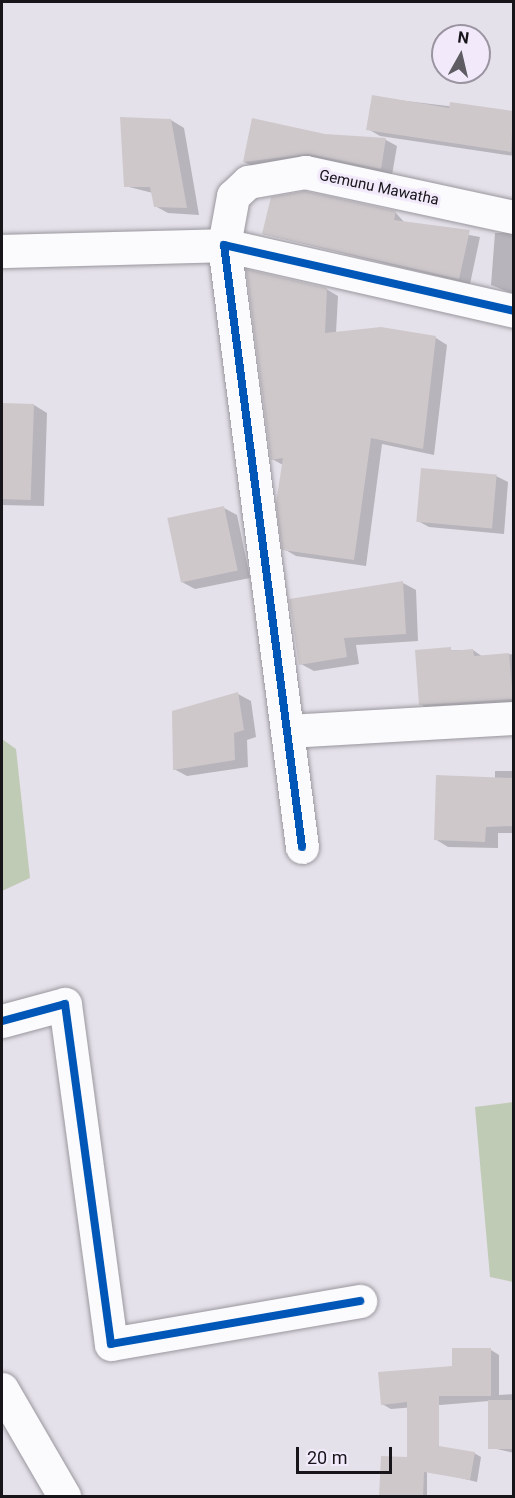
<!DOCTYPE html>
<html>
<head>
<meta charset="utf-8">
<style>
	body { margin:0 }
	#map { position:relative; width:515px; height:1498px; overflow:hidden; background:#e5e1ea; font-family:Roboto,sans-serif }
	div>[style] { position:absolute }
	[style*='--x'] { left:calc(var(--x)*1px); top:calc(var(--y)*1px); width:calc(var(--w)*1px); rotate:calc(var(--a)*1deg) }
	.green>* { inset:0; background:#c0cbb6 }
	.shadow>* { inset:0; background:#0003 }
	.building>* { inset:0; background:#cec8cb; transform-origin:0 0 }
	.roads { filter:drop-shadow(0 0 2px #9a979e) drop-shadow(0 0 2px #9a979e) }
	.minor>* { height:33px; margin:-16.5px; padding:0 16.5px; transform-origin:16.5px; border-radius:16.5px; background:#fbfafc }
	.cycleway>* { height:8px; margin:-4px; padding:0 4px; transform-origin:4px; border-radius:4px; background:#0057b8 }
	span { translate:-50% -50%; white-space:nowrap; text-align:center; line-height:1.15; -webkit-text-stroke:6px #f2eafb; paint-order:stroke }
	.street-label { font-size:15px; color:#17141a }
	.frame { position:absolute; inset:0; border:3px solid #17141a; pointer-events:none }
	.north { position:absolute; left:431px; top:24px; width:60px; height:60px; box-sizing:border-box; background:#f2eafb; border:2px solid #9a94a1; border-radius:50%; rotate:8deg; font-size:16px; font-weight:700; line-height:24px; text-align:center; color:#17141a }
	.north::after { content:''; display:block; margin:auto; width:21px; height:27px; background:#5f5c63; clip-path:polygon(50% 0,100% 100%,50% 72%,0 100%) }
	.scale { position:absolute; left:296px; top:1447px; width:96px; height:27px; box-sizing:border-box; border:3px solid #17141a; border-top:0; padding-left:8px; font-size:18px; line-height:21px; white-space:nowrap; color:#17141a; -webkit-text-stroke:4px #f2eafb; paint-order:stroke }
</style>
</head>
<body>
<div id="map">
	<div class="green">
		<div style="clip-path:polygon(2px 739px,16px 749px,30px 878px,2px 891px)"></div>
		<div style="clip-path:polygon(513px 1102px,514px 1102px,513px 1282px,490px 1277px,475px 1107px)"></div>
	</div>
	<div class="shadow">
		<div style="clip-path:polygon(373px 97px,514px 114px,514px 156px,380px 136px,368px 129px)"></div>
		<div style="clip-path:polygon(171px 120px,184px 128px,199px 215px,168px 213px,155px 206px,153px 193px,125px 186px)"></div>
		<div style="clip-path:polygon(325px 135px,386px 140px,397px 146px,392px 175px,256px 168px,244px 162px)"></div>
		<div style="clip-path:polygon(395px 212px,405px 223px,480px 237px,470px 284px,263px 234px)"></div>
		<div style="clip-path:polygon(495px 233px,514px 233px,514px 294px,491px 285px)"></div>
		<div style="clip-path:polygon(326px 289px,338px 296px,336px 333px,436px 338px,447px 345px,434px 455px,382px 444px,366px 566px,296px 556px,284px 549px,283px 465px,272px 459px)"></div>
		<div style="clip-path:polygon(2px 404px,34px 405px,47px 413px,44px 506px,2px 505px)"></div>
		<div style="clip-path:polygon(496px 476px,508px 482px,504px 534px,429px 527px,418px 521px)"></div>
		<div style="clip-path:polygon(224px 508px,237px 515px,250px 578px,195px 589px,182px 582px)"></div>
		<div style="clip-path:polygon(403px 583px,416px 590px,418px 641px,356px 645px,359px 664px,314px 671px,301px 664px)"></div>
		<div style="clip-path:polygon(473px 650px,483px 657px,514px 654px,514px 705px,431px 710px,420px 704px,416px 651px)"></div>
		<div style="clip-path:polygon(238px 694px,251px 701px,256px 737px,247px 740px,248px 767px,187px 776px,174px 769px)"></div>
		<div style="clip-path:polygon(495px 771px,514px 771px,514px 833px,498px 833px,498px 848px,448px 847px,435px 839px,495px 779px)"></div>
		<div style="clip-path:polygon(491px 1350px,499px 1355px,499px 1395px,514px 1394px,514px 1453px,488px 1447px,489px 1401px,391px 1409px,382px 1404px)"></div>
		<div style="clip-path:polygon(474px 1453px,481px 1457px,477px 1482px,444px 1474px)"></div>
		<div style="clip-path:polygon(427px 1466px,427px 1496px,381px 1496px)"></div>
	</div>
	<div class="building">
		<div style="clip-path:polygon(372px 95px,449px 108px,450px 102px,513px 111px,511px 152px,366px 130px)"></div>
		<div style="clip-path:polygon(120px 117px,171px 119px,187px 208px,154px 207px,150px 187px,124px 187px)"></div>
		<div style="clip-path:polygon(252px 118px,325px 134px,386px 138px,381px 169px,309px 154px,243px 162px)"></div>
		<div style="clip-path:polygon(305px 191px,396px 211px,394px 220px,470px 230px,459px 279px,262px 234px,271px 197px)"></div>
		<div style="clip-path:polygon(246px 269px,327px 288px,325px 333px,381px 327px,436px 336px,423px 449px,371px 438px,354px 560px,282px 550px,276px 503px,283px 458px,271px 460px)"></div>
		<div style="left:2px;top:403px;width:32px;height:96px;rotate:2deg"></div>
		<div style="left:421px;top:468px;width:76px;height:54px;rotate:5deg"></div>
		<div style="left:224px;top:506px;width:66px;height:58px;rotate:78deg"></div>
		<div style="clip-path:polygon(403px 581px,406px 634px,344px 638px,347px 657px,299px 665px,289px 599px)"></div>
		<div style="clip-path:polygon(451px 647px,451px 651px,473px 649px,474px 656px,509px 653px,513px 699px,419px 705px,415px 650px)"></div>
		<div style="clip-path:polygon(238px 692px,244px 730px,234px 733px,235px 760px,173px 770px,172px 711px)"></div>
		<div style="clip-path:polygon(436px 775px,513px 778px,513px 826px,486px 827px,485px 842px,434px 840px)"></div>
		<div style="clip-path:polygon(452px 1348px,491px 1348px,491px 1396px,439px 1396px,439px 1446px,475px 1452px,470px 1480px,424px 1472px,423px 1497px,379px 1497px,381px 1456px,407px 1457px,407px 1402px,381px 1405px,378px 1372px,452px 1366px)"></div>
		<div style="left:513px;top:1400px;width:49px;height:25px;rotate:90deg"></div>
	</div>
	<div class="roads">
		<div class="minor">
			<div style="--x:2;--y:251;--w:222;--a:-1.5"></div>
			<div style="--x:224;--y:245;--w:50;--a:-79.6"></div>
			<div style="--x:233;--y:196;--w:21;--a:-43"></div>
			<div style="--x:248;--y:182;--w:58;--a:-10"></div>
			<div style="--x:305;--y:172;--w:214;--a:12.2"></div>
			<div style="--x:287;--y:731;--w:227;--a:-3.3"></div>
			<div style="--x:302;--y:847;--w:607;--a:-97.38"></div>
			<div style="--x:224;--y:245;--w:297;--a:12.8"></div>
			<div style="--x:2;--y:1021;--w:65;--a:-15.1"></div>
			<div style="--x:65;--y:1004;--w:343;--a:82.3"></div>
			<div style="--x:111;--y:1344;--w:253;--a:-9.8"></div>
			<div style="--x:2;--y:1389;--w:124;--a:59.9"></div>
		</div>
	</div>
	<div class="cycleway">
		<div style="--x:302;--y:847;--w:607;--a:-97.38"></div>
		<div style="--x:224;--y:245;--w:297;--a:12.8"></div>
		<div style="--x:2;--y:1021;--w:65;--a:-15.1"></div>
		<div style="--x:65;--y:1004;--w:343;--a:82.3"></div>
		<div style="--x:111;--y:1344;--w:253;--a:-9.8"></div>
	</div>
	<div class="street-label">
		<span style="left:379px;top:188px;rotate:12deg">Gemunu Mawatha</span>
	</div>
	<div class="frame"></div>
	<div class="north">N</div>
	<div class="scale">20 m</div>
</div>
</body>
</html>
